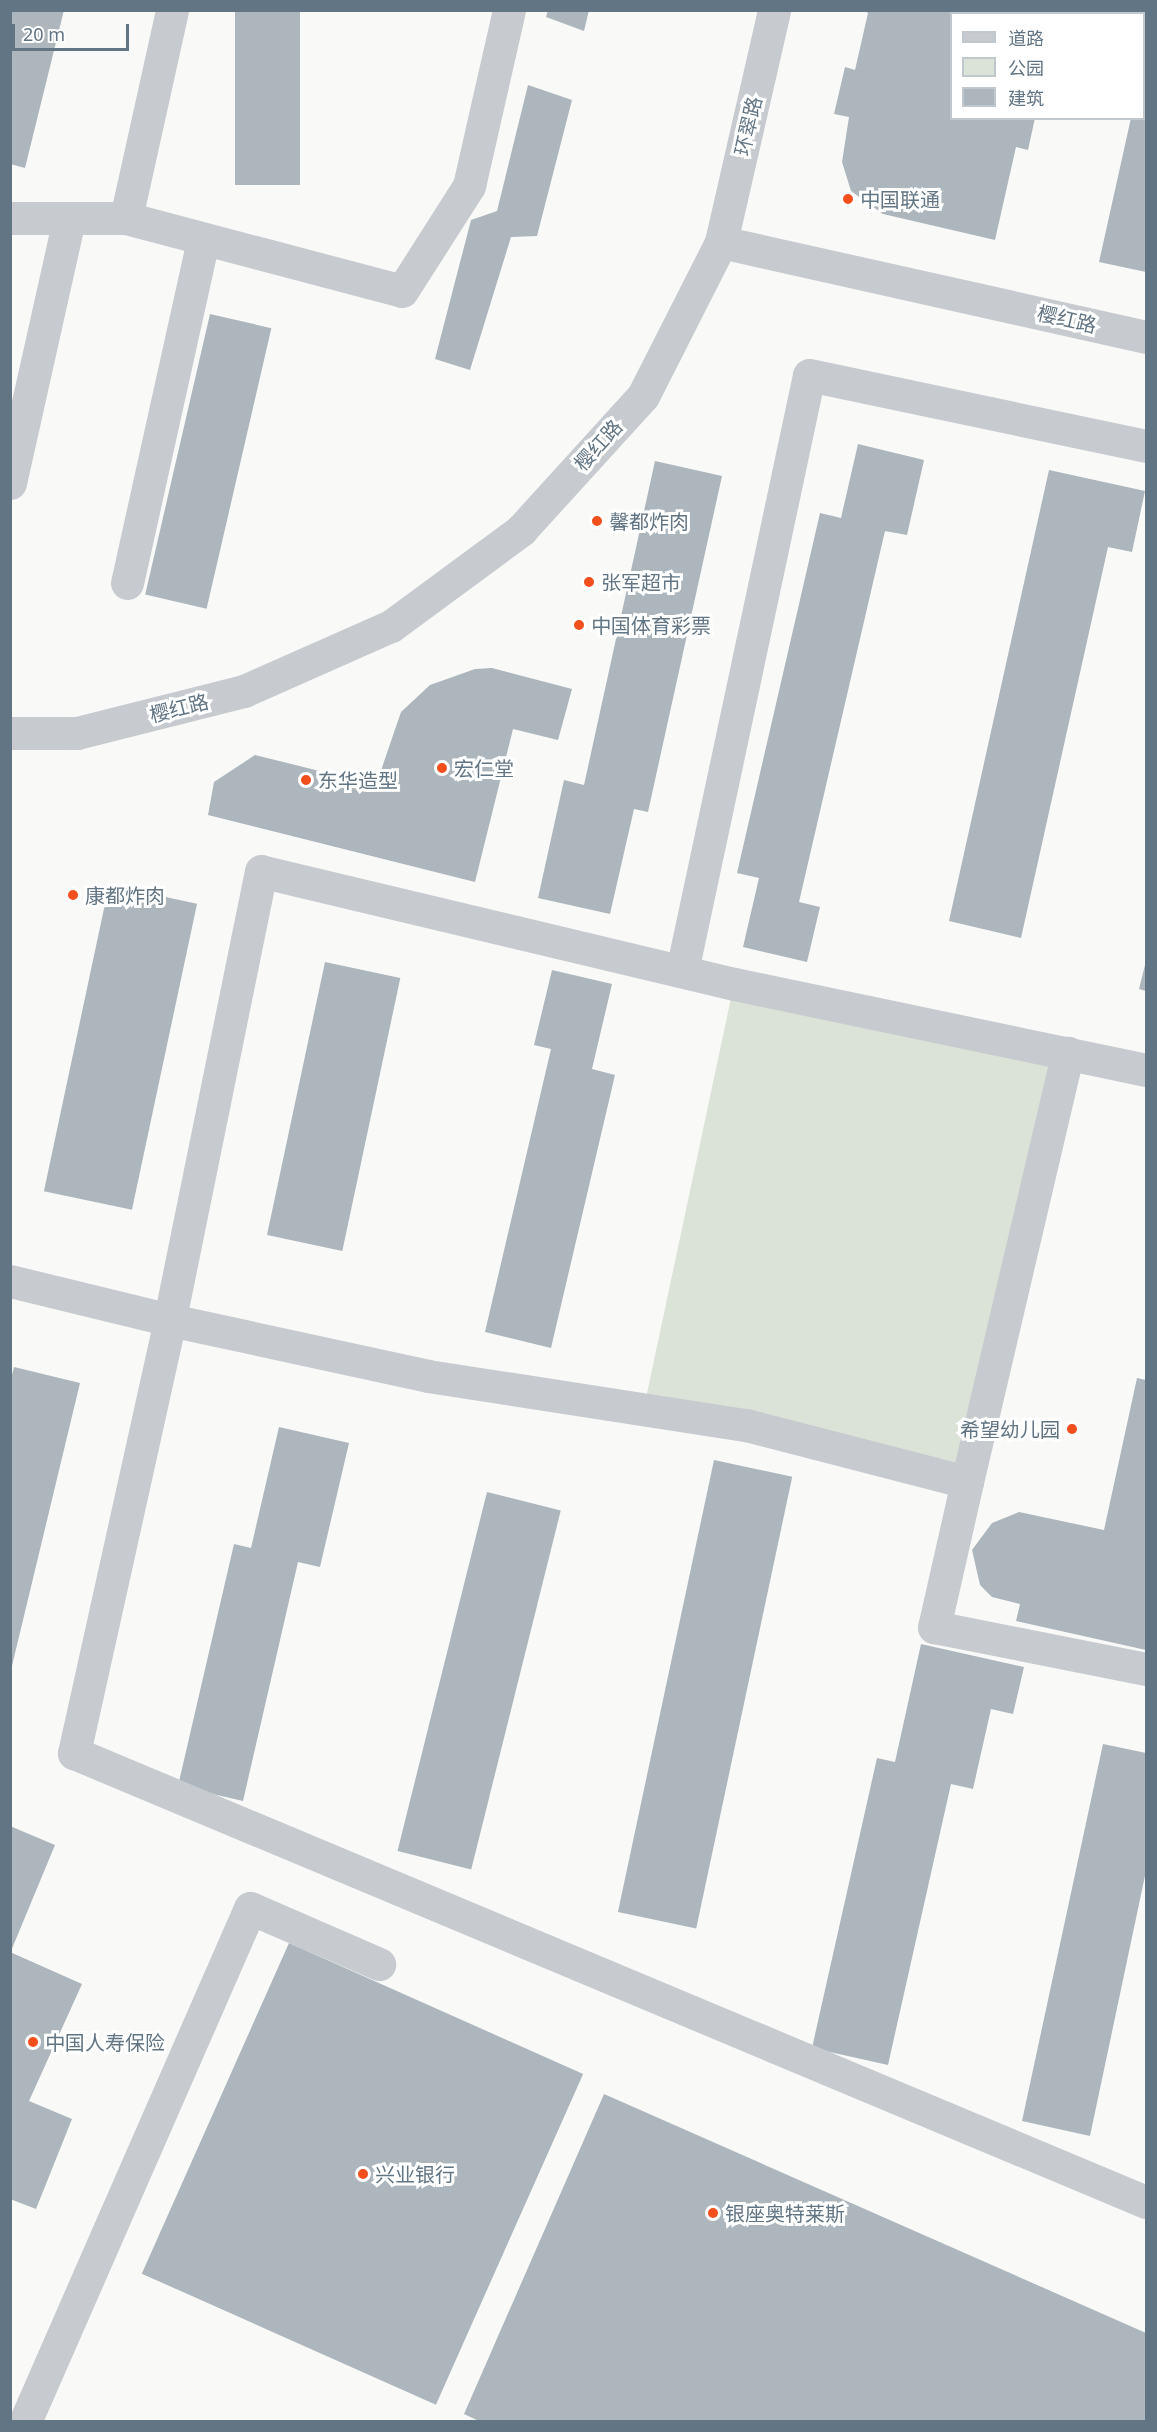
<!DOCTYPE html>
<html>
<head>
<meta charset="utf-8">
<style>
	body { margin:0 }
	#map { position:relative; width:1157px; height:2432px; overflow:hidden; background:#f9f9f7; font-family:"Noto Sans","Noto Sans SC",sans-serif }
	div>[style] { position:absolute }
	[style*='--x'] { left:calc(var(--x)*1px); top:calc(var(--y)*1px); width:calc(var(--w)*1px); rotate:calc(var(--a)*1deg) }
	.green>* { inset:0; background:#dbe2d7; transform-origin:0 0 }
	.building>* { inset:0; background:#adb6bc; transform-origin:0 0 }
	.minor>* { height:33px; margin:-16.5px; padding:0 16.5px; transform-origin:16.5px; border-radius:16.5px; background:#c7cbcf }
	.dots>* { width:16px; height:16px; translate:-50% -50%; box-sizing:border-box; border:3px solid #fff; border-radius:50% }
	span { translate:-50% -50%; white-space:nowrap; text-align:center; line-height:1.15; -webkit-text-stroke:6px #fff; paint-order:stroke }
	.street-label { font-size:20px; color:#627584 }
	.poi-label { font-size:20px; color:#627584 }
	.left { translate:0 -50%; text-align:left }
	.right { translate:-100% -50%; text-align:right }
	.frame { position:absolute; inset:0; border:12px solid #627584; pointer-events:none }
	.legend { position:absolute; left:950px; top:12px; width:195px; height:108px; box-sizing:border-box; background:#fff; border:2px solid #c0c8ce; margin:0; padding:8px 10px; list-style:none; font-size:18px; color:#627584 }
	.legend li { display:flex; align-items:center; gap:12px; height:30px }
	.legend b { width:30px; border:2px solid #c0c8ce }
	.scale { position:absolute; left:12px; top:24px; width:117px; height:27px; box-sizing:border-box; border:3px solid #627584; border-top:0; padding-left:8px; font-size:18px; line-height:21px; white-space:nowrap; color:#627584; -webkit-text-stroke:4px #fff; paint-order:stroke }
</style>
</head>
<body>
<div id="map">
	<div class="green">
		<div style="left:734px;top:984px;width:341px;height:435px;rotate:12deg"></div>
	</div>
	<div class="building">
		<div style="clip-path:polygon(10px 10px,64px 10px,25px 168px,10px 164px)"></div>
		<div style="left:235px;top:10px;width:65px;height:175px"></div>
		<div style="clip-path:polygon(548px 10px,589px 10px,584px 31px,546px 17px)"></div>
		<div style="clip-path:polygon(863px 10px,1060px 10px,952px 14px,952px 118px,1035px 118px,1028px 150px,1016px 147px,995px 240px,883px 214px,851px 191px,842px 162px,849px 117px,834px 114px,845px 67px,855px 70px,868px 13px)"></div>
		<div style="clip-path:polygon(1146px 56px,1146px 272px,1099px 262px,1131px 118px,1144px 118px)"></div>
		<div style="clip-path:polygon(528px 85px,572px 100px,537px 236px,511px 237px,470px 370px,435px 359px,471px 220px,497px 211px)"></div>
		<div style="left:210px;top:314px;width:63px;height:288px;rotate:13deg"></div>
		<div style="clip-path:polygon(858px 444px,924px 460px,907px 535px,885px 531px,799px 902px,820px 907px,807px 962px,743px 947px,759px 878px,737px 873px,820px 513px,841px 518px)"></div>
		<div style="clip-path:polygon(655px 461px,722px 476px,648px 812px,634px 809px,610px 914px,538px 898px,564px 780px,584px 785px)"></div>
		<div style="clip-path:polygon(1049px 470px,1145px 491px,1132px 552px,1108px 547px,1021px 938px,949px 921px)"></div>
		<div style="clip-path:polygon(492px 668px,572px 689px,558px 740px,513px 729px,475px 882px,208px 815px,214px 782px,255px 755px,376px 785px,401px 712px,430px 685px,475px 669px)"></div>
		<div style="left:109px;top:885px;width:90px;height:313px;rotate:12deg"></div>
		<div style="clip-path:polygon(1146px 961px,1146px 991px,1139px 989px)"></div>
		<div style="left:325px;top:962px;width:77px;height:279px;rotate:12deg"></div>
		<div style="clip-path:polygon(552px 970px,612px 984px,592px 1069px,615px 1075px,551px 1348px,485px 1332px,551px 1049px,534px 1045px)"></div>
		<div style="clip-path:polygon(14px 1367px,80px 1383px,11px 1670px,10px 1383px)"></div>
		<div style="clip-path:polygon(1137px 1378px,1146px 1380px,1146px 1650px,1016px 1621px,1020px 1604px,992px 1597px,980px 1585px,972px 1550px,992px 1523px,1019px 1512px,1104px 1530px)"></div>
		<div style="clip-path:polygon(279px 1427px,349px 1443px,320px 1567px,298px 1562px,243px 1801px,178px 1786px,234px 1544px,251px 1548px)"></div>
		<div style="left:714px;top:1460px;width:80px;height:462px;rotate:12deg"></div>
		<div style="left:487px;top:1492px;width:76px;height:370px;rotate:14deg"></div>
		<div style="clip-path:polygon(921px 1644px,1024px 1667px,1013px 1714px,991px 1709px,973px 1789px,951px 1784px,888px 2065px,812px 2048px,877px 1758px,895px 1762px)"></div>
		<div style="clip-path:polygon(1103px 1744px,1146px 1753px,1146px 1871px,1090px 2136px,1022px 2121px)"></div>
		<div style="clip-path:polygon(10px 1826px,55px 1845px,11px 1951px,10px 1951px)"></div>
		<div style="left:289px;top:1943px;width:322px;height:362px;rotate:24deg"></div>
		<div style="clip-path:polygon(10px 1952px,82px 1984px,29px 2101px,72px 2119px,36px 2209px,10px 2199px)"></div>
		<div style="clip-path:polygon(604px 2094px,1146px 2333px,1146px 2422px,481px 2422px,464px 2414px)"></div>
	</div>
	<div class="minor">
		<div style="--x:10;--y:218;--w:116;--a:0"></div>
		<div style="--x:126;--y:218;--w:285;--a:14.8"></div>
		<div style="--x:402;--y:291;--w:125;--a:-57.5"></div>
		<div style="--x:469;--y:186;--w:180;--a:-77.2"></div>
		<div style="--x:126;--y:218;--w:213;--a:-77.5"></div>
		<div style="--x:721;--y:242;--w:238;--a:-77.1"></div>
		<div style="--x:10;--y:483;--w:271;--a:-77.4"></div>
		<div style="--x:127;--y:583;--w:352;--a:-77.5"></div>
		<div style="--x:10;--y:733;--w:67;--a:0"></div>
		<div style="--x:77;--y:733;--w:172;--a:-14.1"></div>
		<div style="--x:244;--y:691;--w:161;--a:-23.9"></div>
		<div style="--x:391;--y:626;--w:162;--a:-36.4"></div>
		<div style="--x:521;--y:530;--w:181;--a:-47.7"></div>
		<div style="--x:643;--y:396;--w:173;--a:-63.1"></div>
		<div style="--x:721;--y:242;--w:435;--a:12.6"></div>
		<div style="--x:682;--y:971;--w:609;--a:-77.97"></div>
		<div style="--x:809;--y:375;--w:344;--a:11.9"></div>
		<div style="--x:1146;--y:1070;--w:421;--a:-168.2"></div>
		<div style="--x:734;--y:984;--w:486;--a:-166.6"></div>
		<div style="--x:261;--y:871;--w:458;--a:101.5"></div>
		<div style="--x:170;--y:1320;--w:444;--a:102.5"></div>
		<div style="--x:74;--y:1753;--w:1162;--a:22.73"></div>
		<div style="--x:10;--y:1281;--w:165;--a:13.7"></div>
		<div style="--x:170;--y:1320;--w:264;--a:12.2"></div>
		<div style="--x:428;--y:1376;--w:322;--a:8.8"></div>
		<div style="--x:746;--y:1425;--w:228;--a:14.5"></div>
		<div style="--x:967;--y:1482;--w:441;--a:-76.8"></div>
		<div style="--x:967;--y:1482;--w:149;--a:102.8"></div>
		<div style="--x:934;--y:1627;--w:216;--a:11.2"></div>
		<div style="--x:25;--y:2422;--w:561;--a:-66.36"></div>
		<div style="--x:250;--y:1908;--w:141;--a:23.5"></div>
	</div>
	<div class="dots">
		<div style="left:848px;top:199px;background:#f34f1d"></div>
		<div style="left:597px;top:521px;background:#f34f1d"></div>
		<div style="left:589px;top:582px;background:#f34f1d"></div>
		<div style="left:579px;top:625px;background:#f34f1d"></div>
		<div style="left:442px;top:768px;background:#f34f1d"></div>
		<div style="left:306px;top:780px;background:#f34f1d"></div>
		<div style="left:73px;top:895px;background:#f34f1d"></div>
		<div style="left:1072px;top:1429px;background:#f34f1d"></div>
		<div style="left:33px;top:2042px;background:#f34f1d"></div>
		<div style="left:363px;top:2174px;background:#f34f1d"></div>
		<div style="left:713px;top:2213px;background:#f34f1d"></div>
	</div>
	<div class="street-label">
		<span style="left:748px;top:126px;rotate:-77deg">环翠路</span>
		<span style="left:1067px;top:319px;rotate:13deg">樱红路</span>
		<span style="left:598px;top:445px;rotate:-48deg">樱红路</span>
		<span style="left:179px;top:708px;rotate:-14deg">樱红路</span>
	</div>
	<div class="poi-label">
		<span class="left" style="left:860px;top:199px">中国联通</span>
		<span class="left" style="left:609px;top:521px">馨都炸肉</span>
		<span class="left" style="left:601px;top:582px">张军超市</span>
		<span class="left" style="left:591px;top:625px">中国体育彩票</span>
		<span class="left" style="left:454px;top:768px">宏仁堂</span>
		<span class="left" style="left:318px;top:780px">东华造型</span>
		<span class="left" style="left:85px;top:895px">康都炸肉</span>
		<span class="right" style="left:1060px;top:1429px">希望幼儿园</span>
		<span class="left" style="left:45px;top:2042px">中国人寿保险</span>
		<span class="left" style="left:375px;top:2174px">兴业银行</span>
		<span class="left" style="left:725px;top:2213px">银座奥特莱斯</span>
	</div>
	<div class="frame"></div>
	<ul class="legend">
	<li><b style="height:8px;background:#c7cbcf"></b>道路</li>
	<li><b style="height:16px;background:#dbe2d7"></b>公园</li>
	<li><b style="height:16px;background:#adb6bc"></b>建筑</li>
	</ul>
	<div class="scale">20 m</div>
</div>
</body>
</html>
